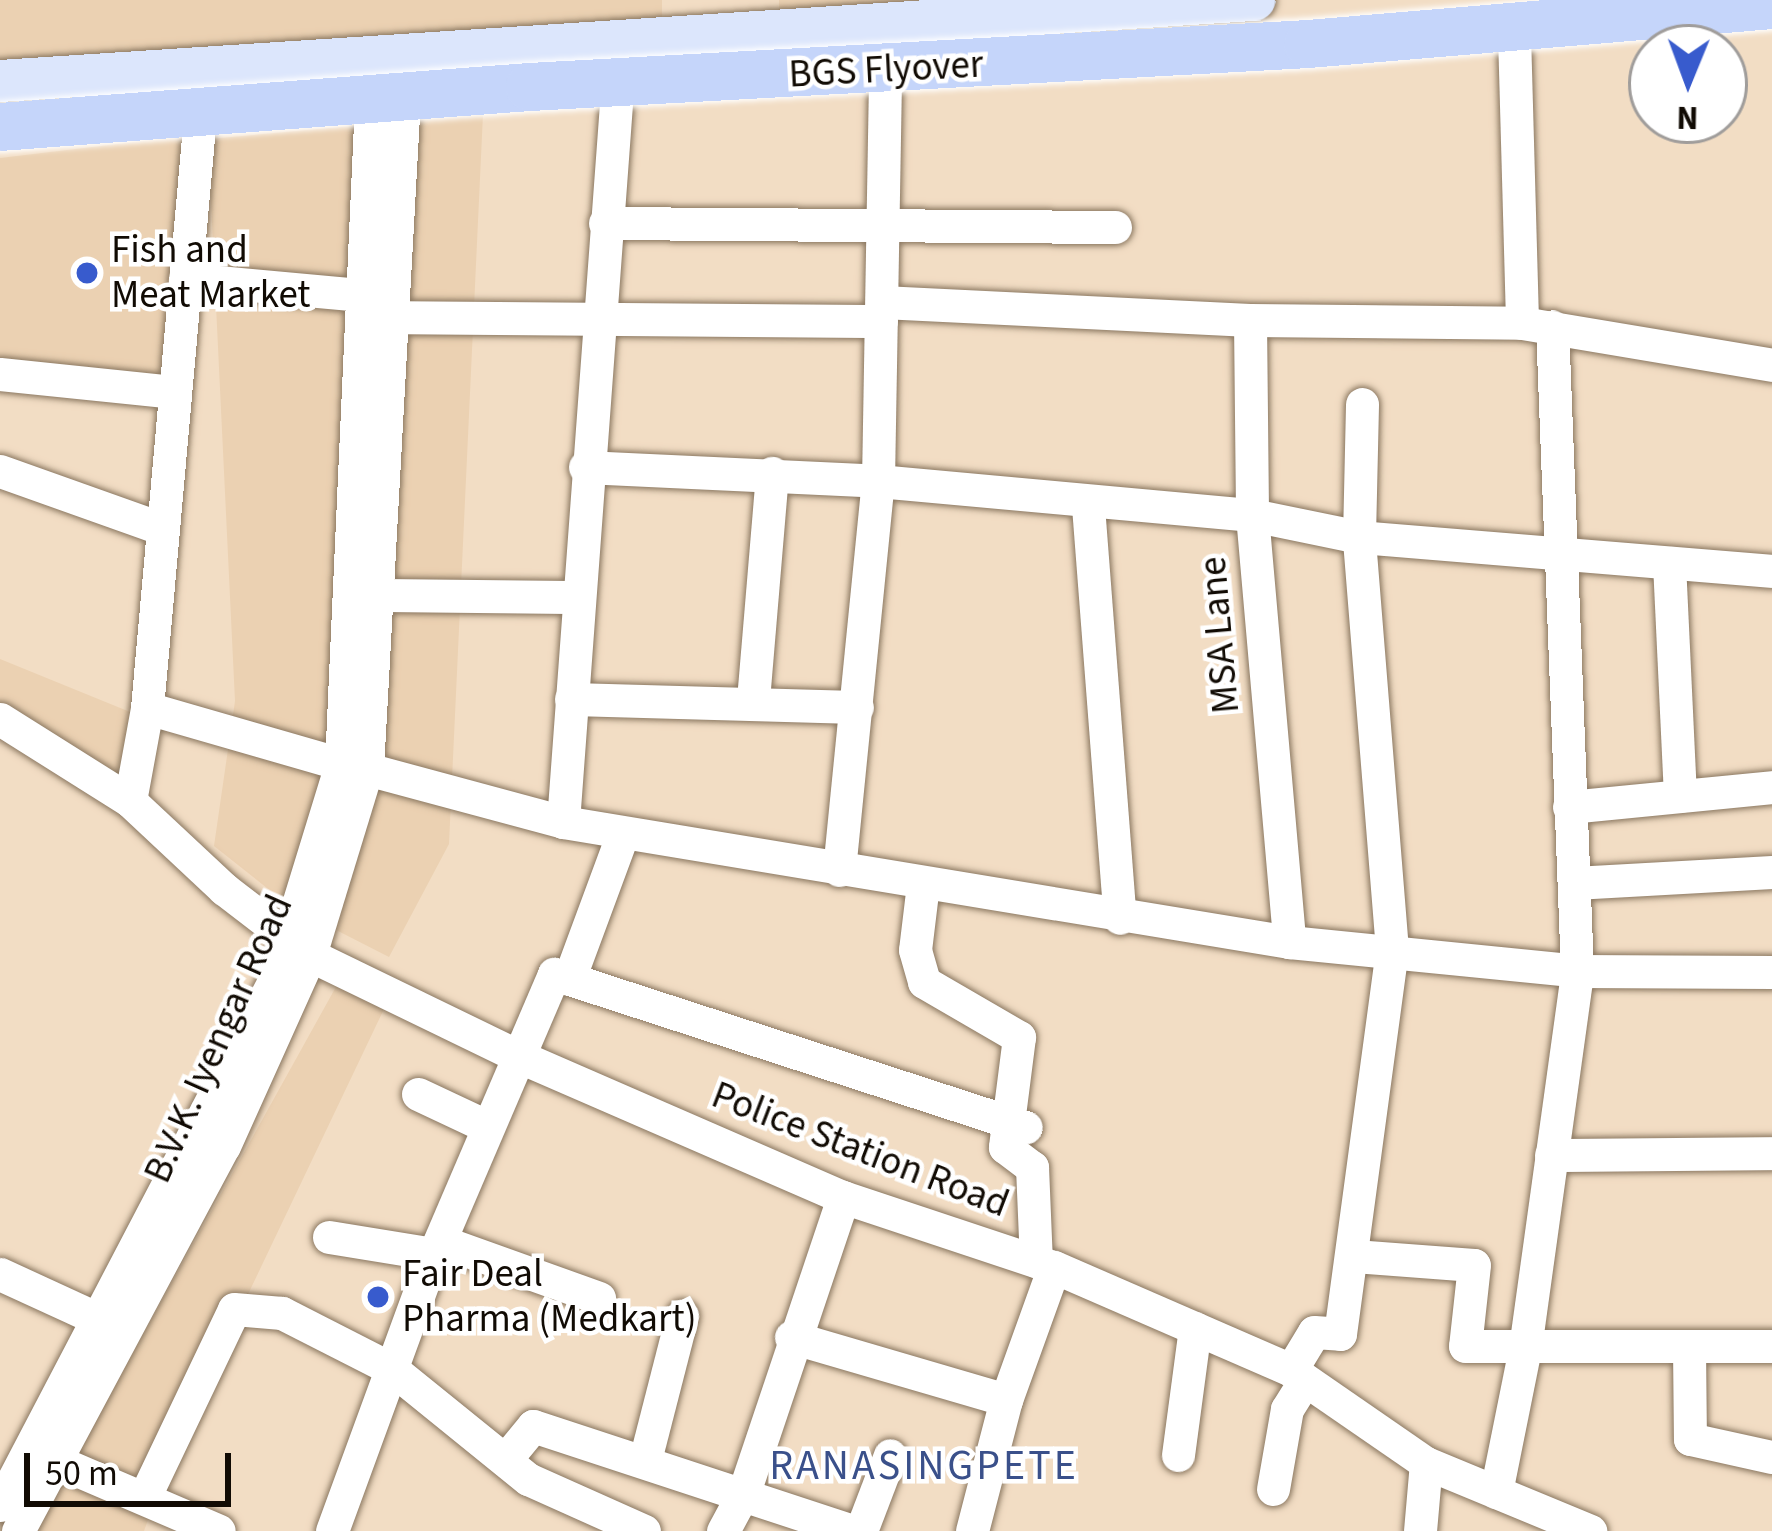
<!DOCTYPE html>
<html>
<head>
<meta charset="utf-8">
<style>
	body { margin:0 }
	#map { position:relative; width:1772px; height:1531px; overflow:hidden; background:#f2ddc4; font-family:"Source Sans 3",sans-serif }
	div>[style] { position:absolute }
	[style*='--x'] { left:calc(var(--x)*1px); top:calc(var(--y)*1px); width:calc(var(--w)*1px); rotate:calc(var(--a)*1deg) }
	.built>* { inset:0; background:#ebd1b2 }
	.roads { filter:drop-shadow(0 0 3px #8a7760) drop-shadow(0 0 3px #8a7760) }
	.minor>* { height:33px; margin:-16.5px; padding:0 16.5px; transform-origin:16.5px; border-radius:16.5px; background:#fff }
	.major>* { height:42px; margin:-21px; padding:0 21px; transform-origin:21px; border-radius:21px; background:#dce6fc }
	.bridges { filter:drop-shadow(0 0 3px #fff) drop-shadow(0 0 3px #fff) }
	.highway-bridge>* { height:48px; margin:-24px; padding:0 24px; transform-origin:24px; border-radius:24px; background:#c5d5fa }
	.dots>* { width:33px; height:33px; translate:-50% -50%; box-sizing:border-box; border:6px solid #fff; border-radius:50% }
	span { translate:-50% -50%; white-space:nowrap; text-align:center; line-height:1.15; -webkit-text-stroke:9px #fff; paint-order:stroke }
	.street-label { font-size:39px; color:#110b04 }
	.poi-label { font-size:39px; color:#110b04 }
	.left { translate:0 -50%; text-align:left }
	.neighbourhood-label { font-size:42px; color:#3a508a; letter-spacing:3px }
	.north { position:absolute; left:1628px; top:24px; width:120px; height:120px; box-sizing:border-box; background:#fff; border:3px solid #a09d9b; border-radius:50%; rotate:181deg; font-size:33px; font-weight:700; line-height:48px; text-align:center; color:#110b04 }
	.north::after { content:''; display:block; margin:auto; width:42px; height:54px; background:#385bcd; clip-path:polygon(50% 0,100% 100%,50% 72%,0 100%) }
	.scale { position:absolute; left:24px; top:1453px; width:207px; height:54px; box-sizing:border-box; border:6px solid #110b04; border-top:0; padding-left:15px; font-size:36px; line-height:42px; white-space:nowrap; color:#110b04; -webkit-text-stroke:9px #fff; paint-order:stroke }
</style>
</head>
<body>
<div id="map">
	<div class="built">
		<div style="clip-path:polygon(0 0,662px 0,662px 29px,0 73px)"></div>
		<div style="clip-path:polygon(779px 0,1052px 0,779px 21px)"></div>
		<div style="clip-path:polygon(483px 114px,449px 844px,389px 957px,291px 907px,214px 846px,235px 701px,208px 139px)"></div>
		<div style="clip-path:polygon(192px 135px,157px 402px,0 387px,0 158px)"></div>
		<div style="clip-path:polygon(0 659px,135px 714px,116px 807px,0 735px)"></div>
		<div style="clip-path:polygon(337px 985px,384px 1009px,170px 1458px,144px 1531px,34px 1531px)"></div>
	</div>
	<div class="roads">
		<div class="minor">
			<div style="--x:1514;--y:34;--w:289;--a:88.4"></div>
			<div style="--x:605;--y:223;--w:510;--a:0.45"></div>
			<div style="--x:185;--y:279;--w:178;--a:5.2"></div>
			<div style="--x:882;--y:302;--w:368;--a:2.8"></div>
			<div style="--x:1250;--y:320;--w:272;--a:0.6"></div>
			<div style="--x:1522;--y:323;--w:254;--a:9.5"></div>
			<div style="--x:373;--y:317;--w:508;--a:0.45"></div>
			<div style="--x:1250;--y:320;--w:195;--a:89.4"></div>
			<div style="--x:1252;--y:515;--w:429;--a:85"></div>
			<div style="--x:0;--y:374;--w:174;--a:5.9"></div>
			<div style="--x:585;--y:467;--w:293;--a:2.7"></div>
			<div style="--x:878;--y:481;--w:376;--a:5.2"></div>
			<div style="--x:1252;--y:515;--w:109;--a:11.6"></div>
			<div style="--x:1359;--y:537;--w:414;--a:4.7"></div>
			<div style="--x:0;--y:471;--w:170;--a:19.6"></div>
			<div style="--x:1088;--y:506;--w:413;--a:85.6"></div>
			<div style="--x:1669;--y:563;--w:233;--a:87.3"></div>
			<div style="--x:377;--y:595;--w:199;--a:0.6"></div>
			<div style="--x:571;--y:699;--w:286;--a:1.6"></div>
			<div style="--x:753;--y:700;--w:228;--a:-85.2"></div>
			<div style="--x:147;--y:708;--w:202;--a:16.1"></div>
			<div style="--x:0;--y:719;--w:154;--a:32.2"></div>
			<div style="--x:130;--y:801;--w:95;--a:-79.6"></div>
			<div style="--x:147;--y:708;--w:584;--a:-84.89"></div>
			<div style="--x:367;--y:769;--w:203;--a:15.1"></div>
			<div style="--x:563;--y:822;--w:736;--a:9.39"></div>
			<div style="--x:1289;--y:942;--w:289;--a:5.7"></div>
			<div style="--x:1577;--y:971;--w:195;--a:0.3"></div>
			<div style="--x:130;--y:801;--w:129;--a:43.1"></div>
			<div style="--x:224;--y:889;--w:108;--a:37.5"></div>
			<div style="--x:310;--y:955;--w:231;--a:25.9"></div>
			<div style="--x:518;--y:1056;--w:354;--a:23.5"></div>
			<div style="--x:843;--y:1197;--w:222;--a:18.4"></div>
			<div style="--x:1054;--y:1267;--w:258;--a:23.5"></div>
			<div style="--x:1291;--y:1370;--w:164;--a:34.6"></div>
			<div style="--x:1426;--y:1463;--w:178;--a:22.5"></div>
			<div style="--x:1569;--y:807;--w:204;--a:-5.6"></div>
			<div style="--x:563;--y:822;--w:720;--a:-85.78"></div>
			<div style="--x:839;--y:870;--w:391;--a:-84.3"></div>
			<div style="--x:878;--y:481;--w:393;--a:-89"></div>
			<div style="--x:1574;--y:883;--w:198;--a:-3.2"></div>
			<div style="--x:923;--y:884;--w:66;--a:96.9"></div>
			<div style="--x:915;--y:950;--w:33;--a:74"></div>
			<div style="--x:924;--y:982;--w:110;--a:30.1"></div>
			<div style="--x:1019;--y:1037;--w:111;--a:97.3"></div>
			<div style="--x:1005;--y:1147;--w:34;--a:37"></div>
			<div style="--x:1032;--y:1167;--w:94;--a:87.6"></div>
			<div style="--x:569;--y:979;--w:156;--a:-69.7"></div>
			<div style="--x:418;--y:1094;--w:77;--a:25.2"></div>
			<div style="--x:1551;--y:1155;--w:221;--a:-0.5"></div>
			<div style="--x:329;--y:1237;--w:106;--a:9.2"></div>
			<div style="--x:440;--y:1241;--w:169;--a:19.7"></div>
			<div style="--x:1354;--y:1256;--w:120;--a:4.3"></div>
			<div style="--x:1474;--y:1265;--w:81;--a:96.3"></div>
			<div style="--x:1465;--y:1346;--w:307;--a:0"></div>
			<div style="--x:0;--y:1274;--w:110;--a:24.7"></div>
			<div style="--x:791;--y:1337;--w:224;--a:16.3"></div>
			<div style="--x:1689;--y:1347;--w:92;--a:89.4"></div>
			<div style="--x:1690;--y:1439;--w:84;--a:12.4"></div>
			<div style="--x:1291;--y:1370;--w:44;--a:-58.8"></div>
			<div style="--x:1314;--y:1332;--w:26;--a:4"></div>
			<div style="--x:1340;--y:1334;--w:388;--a:-82.3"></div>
			<div style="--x:1392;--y:950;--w:414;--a:-94.6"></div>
			<div style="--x:1359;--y:537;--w:133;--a:-88.7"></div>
			<div style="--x:1178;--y:1455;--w:128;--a:-82.4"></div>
			<div style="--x:505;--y:1460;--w:44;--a:-50.5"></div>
			<div style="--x:533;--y:1426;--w:337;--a:18.2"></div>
			<div style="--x:645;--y:1460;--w:149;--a:-75.6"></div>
			<div style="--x:56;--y:1461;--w:177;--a:23.2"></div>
			<div style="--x:1273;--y:1489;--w:81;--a:-80.1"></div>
			<div style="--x:1287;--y:1409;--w:34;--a:-58"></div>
			<div style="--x:1496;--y:1492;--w:147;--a:-78.6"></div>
			<div style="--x:1525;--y:1348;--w:381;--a:-82.1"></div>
			<div style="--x:1577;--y:971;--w:645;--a:-92.22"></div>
			<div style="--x:144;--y:1498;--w:209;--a:-64.5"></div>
			<div style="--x:234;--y:1309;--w:48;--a:4.8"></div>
			<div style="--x:282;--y:1313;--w:123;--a:27"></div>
			<div style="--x:392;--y:1369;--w:175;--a:39"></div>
			<div style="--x:528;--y:1479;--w:127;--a:24.1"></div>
			<div style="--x:0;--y:1505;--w:594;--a:-62.4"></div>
			<div style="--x:275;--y:979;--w:225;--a:-72.9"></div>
			<div style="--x:341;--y:764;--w:686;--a:-87.41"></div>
			<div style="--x:18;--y:1531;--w:437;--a:-61.9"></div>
			<div style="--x:224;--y:1146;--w:209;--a:-65.8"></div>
			<div style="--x:310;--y:955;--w:195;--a:-73"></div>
			<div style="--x:367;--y:769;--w:692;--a:-86.85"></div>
			<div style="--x:332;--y:1531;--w:280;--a:-69.9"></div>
			<div style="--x:428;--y:1268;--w:320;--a:-66.8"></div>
			<div style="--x:554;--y:974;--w:496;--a:18"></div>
			<div style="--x:723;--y:1531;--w:44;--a:-61.7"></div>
			<div style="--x:744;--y:1492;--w:311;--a:-71.4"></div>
			<div style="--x:861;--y:1531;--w:81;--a:-69.1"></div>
			<div style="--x:972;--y:1531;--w:135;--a:-75.5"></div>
			<div style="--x:1006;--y:1400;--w:141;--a:-70.2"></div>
			<div style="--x:1420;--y:1531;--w:68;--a:-85"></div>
		</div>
		<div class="major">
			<div style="--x:0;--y:81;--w:1257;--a:-3.7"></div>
		</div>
	</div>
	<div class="bridges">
		<div class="highway-bridge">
			<div style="--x:0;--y:127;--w:532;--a:-4.32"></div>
			<div style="--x:530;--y:87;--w:779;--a:-3.16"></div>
			<div style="--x:1308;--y:44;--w:466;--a:-4.8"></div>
		</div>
	</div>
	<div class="dots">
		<div style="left:87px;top:273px;background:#385bcd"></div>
		<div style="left:378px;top:1297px;background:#385bcd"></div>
	</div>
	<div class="street-label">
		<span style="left:886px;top:70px;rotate:-3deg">BGS Flyover</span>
		<span style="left:1220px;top:635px;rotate:-95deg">MSA Lane</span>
		<span style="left:219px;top:1039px;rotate:-66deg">B.V.K. Iyengar Road</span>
		<span style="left:860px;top:1150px;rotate:21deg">Police Station Road</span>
	</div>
	<div class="poi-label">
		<span class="left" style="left:111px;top:273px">Fish and<br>Meat Market</span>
		<span class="left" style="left:402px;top:1297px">Fair Deal<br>Pharma (Medkart)</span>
	</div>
	<div class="neighbourhood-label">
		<span style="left:924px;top:1466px">RANASINGPETE</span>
	</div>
	<div class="north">N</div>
	<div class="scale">50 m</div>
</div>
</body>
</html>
